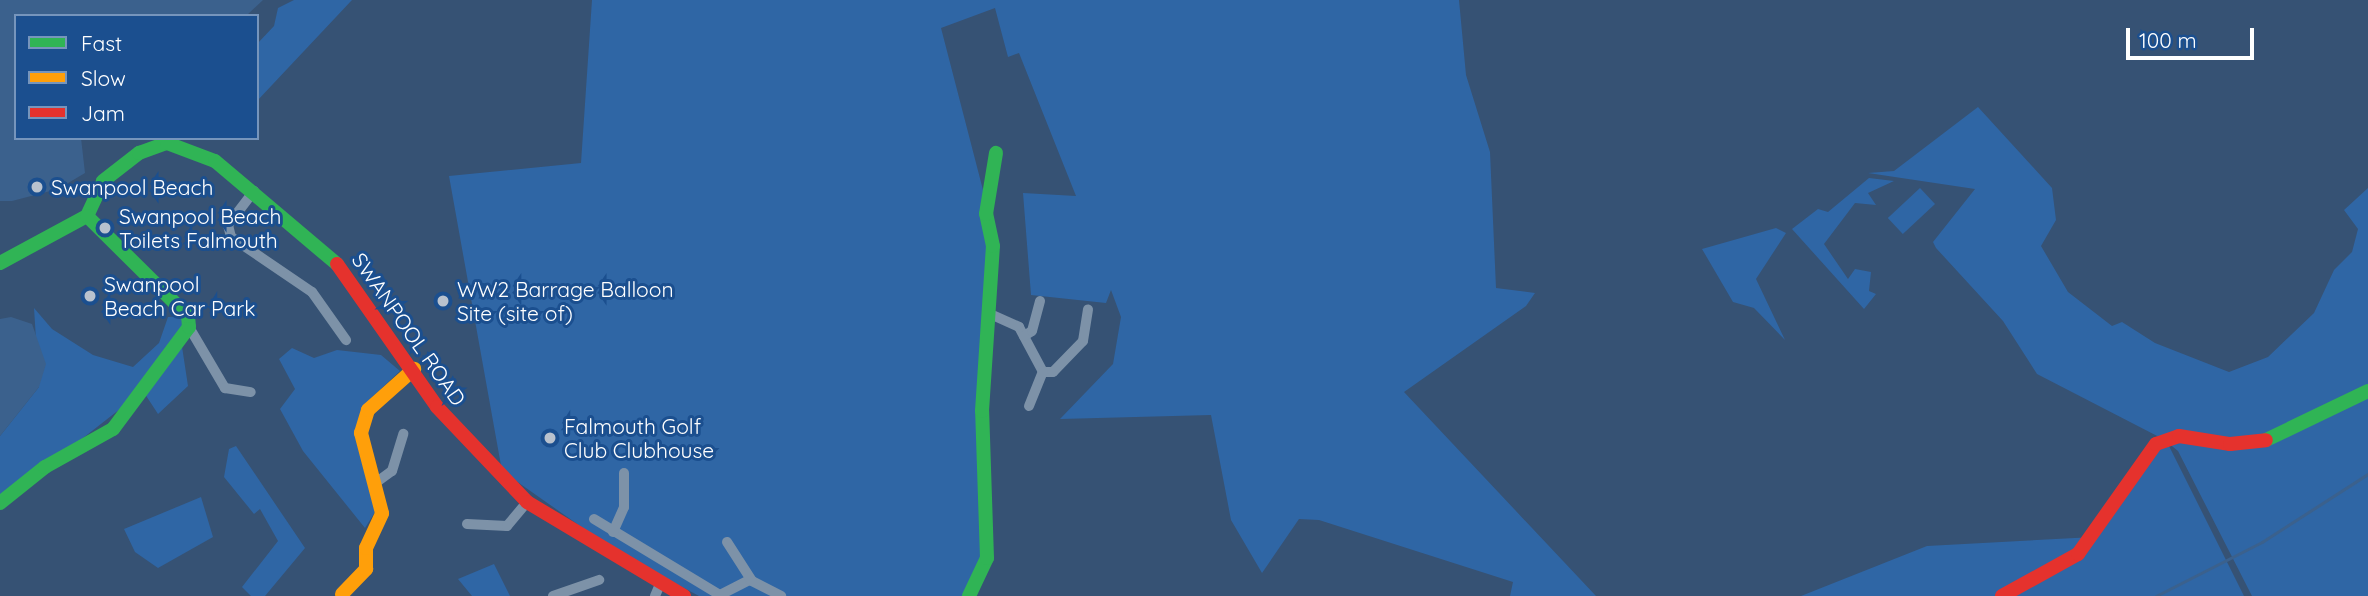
<!DOCTYPE html>
<html>
<head>
<meta charset="utf-8">
<style>
	body { margin:0 }
	#map { position:relative; width:2368px; height:596px; overflow:hidden; background:#365274; font-family:Quicksand,sans-serif }
	div>[style] { position:absolute }
	[style*='--x'] { left:calc(var(--x)*1px); top:calc(var(--y)*1px); width:calc(var(--w)*1px); rotate:calc(var(--a)*1deg) }
	.green>* { inset:0; background:#2f66a5; transform-origin:0 0 }
	.water>* { inset:0; background:#3b618d }
	.stream>* { height:2.5px; margin:-1.25px; padding:0 1.25px; transform-origin:1.25px; border-radius:1.25px; background:#3b618d }
	.street>* { height:10px; margin:-5px; padding:0 5px; transform-origin:5px; border-radius:5px; background:#7d92a8 }
	.fast>* { height:14px; margin:-7px; padding:0 7px; transform-origin:7px; border-radius:7px; background:#30b455 }
	.slow>* { height:14px; margin:-7px; padding:0 7px; transform-origin:7px; border-radius:7px; background:#ff9f0a }
	.jam>* { height:14px; margin:-7px; padding:0 7px; transform-origin:7px; border-radius:7px; background:#e5322d }
	.dots>* { width:19px; height:19px; translate:-50% -50%; box-sizing:border-box; border:4px solid #1b4f8f; border-radius:50% }
	span { translate:-50% -50%; white-space:nowrap; text-align:center; line-height:1.15; -webkit-text-stroke:6px #1b4f8f; paint-order:stroke }
	.poi-label { font-size:21px; color:#fff }
	.left { translate:0 -50%; text-align:left }
	.street-label { font-size:21px; color:#fff }
	.legend { position:absolute; left:14px; top:14px; width:245px; height:126px; box-sizing:border-box; background:#1b4f8f; border:2px solid #7695bc; margin:0; padding:9px 12px; list-style:none; font-size:21px; color:#fff }
	.legend li { display:flex; align-items:center; gap:14px; height:35px }
	.legend b { width:35px; border:2px solid #7695bc }
	.scale { position:absolute; left:2126px; top:28px; width:128px; height:32px; box-sizing:border-box; border:4px solid #fff; border-top:0; padding-left:9px; font-size:21px; line-height:24px; white-space:nowrap; color:#fff; -webkit-text-stroke:5px #1b4f8f; paint-order:stroke }
</style>
</head>
<body>
<div id="map">
	<div class="green">
		<div style="clip-path:polygon(294px 0,352px 0,257px 101px,257px 44px,274px 26px,278px 8px)"></div>
		<div style="clip-path:polygon(592px 0,1459px 0,1466px 75px,1490px 152px,1496px 288px,1535px 293px,1526px 306px,1404px 392px,1596px 596px,1510px 596px,1513px 582px,1319px 520px,1299px 519px,1262px 573px,1231px 520px,1211px 415px,1060px 419px,1113px 364px,1121px 317px,1111px 290px,1106px 303px,1031px 295px,1023px 193px,1076px 196px,1019px 53px,1008px 57px,995px 8px,941px 28px,983px 190px,988px 247px,981px 556px,963px 596px,699px 596px,617px 552px,502px 471px,449px 176px,581px 163px)"></div>
		<div style="clip-path:polygon(1978px 107px,2052px 188px,2056px 220px,2041px 246px,2068px 292px,2112px 326px,2122px 322px,2155px 343px,2229px 372px,2268px 357px,2314px 313px,2334px 270px,2352px 252px,2358px 229px,2344px 210px,2368px 188px,2368px 596px,2252px 596px,2178px 451px,2167px 442px,2244px 596px,1801px 596px,1927px 546px,2094px 537px,2163px 439px,2037px 374px,2003px 321px,1936px 248px,1933px 242px,1975px 189px,1868px 173px,1894px 171px)"></div>
		<div style="clip-path:polygon(1869px 178px,1894px 181px,1868px 193px,1876px 205px,1855px 203px,1824px 244px,1848px 279px,1855px 269px,1871px 272px,1869px 291px,1876px 294px,1864px 309px,1792px 229px,1818px 209px,1828px 212px)"></div>
		<div style="left:1920px;top:188px;width:22px;height:44px;rotate:47deg"></div>
		<div style="clip-path:polygon(1776px 228px,1786px 233px,1756px 279px,1785px 340px,1754px 308px,1733px 302px,1702px 249px)"></div>
		<div style="clip-path:polygon(34px 308px,52px 329px,93px 355px,133px 367px,159px 343px,168px 317px,188px 316px,181px 340px,188px 386px,158px 414px,143px 391px,0 503px,0 436px,39px 387px)"></div>
		<div style="clip-path:polygon(292px 348px,314px 358px,337px 350px,381px 355px,400px 371px,369px 400px,355px 436px,375px 512px,365px 528px,303px 451px,280px 409px,295px 389px,279px 359px)"></div>
		<div style="clip-path:polygon(236px 446px,305px 548px,265px 596px,251px 596px,242px 587px,278px 541px,260px 509px,254px 514px,224px 477px,229px 449px)"></div>
		<div style="clip-path:polygon(201px 497px,213px 537px,158px 568px,135px 552px,124px 529px)"></div>
		<div style="clip-path:polygon(494px 564px,510px 596px,472px 596px,458px 579px)"></div>
	</div>
	<div class="water">
		<div style="clip-path:polygon(0 0,263px 0,246px 16px,16px 16px,16px 138px,81px 138px,85px 173px,58px 189px,12px 201px,0 201px)"></div>
		<div style="clip-path:polygon(11px 317px,32px 324px,46px 364px,39px 387px,0 436px,0 319px)"></div>
	</div>
	<div class="stream">
		<div style="--x:2156;--y:596;--w:119;--a:-27"></div>
		<div style="--x:2262;--y:542;--w:126;--a:-32.7"></div>
	</div>
	<div class="street">
		<div style="--x:254;--y:191;--w:43;--a:127.4"></div>
		<div style="--x:228;--y:225;--w:12;--a:76"></div>
		<div style="--x:231;--y:237;--w:98;--a:34.2"></div>
		<div style="--x:312;--y:292;--w:59;--a:54.7"></div>
		<div style="--x:988;--y:313;--w:34;--a:24"></div>
		<div style="--x:1019;--y:327;--w:51;--a:61.9"></div>
		<div style="--x:1043;--y:372;--w:10;--a:0"></div>
		<div style="--x:1053;--y:372;--w:43;--a:-45.9"></div>
		<div style="--x:1083;--y:341;--w:32;--a:-81"></div>
		<div style="--x:189;--y:327;--w:71;--a:59.5"></div>
		<div style="--x:225;--y:388;--w:26;--a:9"></div>
		<div style="--x:1024;--y:336;--w:9;--a:-32"></div>
		<div style="--x:1032;--y:331;--w:31;--a:-75"></div>
		<div style="--x:1029;--y:406;--w:37;--a:-68"></div>
		<div style="--x:374;--y:484;--w:22;--a:-36"></div>
		<div style="--x:392;--y:471;--w:39;--a:-73"></div>
		<div style="--x:594;--y:519;--w:147;--a:31.1"></div>
		<div style="--x:720;--y:595;--w:34;--a:-27"></div>
		<div style="--x:750;--y:580;--w:35;--a:27"></div>
		<div style="--x:467;--y:524;--w:40;--a:2.9"></div>
		<div style="--x:507;--y:526;--w:31;--a:-50"></div>
		<div style="--x:613;--y:532;--w:27;--a:-66"></div>
		<div style="--x:624;--y:507;--w:34;--a:-90"></div>
		<div style="--x:727;--y:542;--w:46;--a:57.3"></div>
		<div style="--x:553;--y:596;--w:49;--a:-19.2"></div>
		<div style="--x:655;--y:596;--w:13;--a:-67"></div>
	</div>
	<div class="fast">
		<div style="--x:0;--y:263;--w:99;--a:-28.4"></div>
		<div style="--x:87;--y:216;--w:38;--a:-65"></div>
		<div style="--x:103;--y:181;--w:46;--a:-37.9"></div>
		<div style="--x:139;--y:153;--w:30;--a:-20"></div>
		<div style="--x:167;--y:143;--w:51;--a:20.6"></div>
		<div style="--x:215;--y:161;--w:160;--a:40.2"></div>
		<div style="--x:2266;--y:440;--w:113;--a:-25.7"></div>
		<div style="--x:0;--y:503;--w:58;--a:-38.7"></div>
		<div style="--x:45;--y:467;--w:78;--a:-29.2"></div>
		<div style="--x:113;--y:429;--w:127;--a:-53.3"></div>
		<div style="--x:189;--y:327;--w:11;--a:-95"></div>
		<div style="--x:188;--y:316;--w:142;--a:-135.3"></div>
		<div style="--x:969;--y:596;--w:42;--a:-64.7"></div>
		<div style="--x:987;--y:558;--w:147;--a:-91.9"></div>
		<div style="--x:982;--y:411;--w:165;--a:-86.2"></div>
		<div style="--x:993;--y:246;--w:33;--a:-102"></div>
		<div style="--x:986;--y:214;--w:62;--a:-80.7"></div>
	</div>
	<div class="slow">
		<div style="--x:342;--y:594;--w:35;--a:-46"></div>
		<div style="--x:366;--y:569;--w:21;--a:-90"></div>
		<div style="--x:366;--y:548;--w:38;--a:-65"></div>
		<div style="--x:382;--y:513;--w:83;--a:-104.7"></div>
		<div style="--x:361;--y:433;--w:24;--a:-73"></div>
		<div style="--x:368;--y:410;--w:62;--a:-41.7"></div>
	</div>
	<div class="jam">
		<div style="--x:337;--y:264;--w:174;--a:55"></div>
		<div style="--x:437;--y:407;--w:131;--a:46.5"></div>
		<div style="--x:527;--y:502;--w:183;--a:30.9"></div>
		<div style="--x:2002;--y:596;--w:87;--a:-28.9"></div>
		<div style="--x:2078;--y:554;--w:135;--a:-54.7"></div>
		<div style="--x:2156;--y:444;--w:24;--a:-19"></div>
		<div style="--x:2179;--y:436;--w:52;--a:8.9"></div>
		<div style="--x:2230;--y:444;--w:36;--a:-6"></div>
	</div>
	<div class="dots">
		<div style="left:37px;top:187px;background:#b9c2ce"></div>
		<div style="left:105px;top:228px;background:#b9c2ce"></div>
		<div style="left:90px;top:296px;background:#b9c2ce"></div>
		<div style="left:443px;top:301px;background:#b9c2ce"></div>
		<div style="left:550px;top:438px;background:#b9c2ce"></div>
	</div>
	<div class="poi-label">
		<span class="left" style="left:51px;top:187px">Swanpool Beach</span>
		<span class="left" style="left:119px;top:228px">Swanpool Beach<br>Toilets Falmouth</span>
		<span class="left" style="left:104px;top:296px">Swanpool<br>Beach Car Park</span>
		<span class="left" style="left:457px;top:301px">WW2 Barrage Balloon<br>Site (site of)</span>
		<span class="left" style="left:564px;top:438px">Falmouth Golf<br>Club Clubhouse</span>
	</div>
	<div class="street-label">
		<span style="left:409px;top:329px;rotate:55deg">SWANPOOL ROAD</span>
	</div>
	<ul class="legend">
	<li><b style="height:9px;background:#30b455"></b>Fast</li>
	<li><b style="height:9px;background:#ff9f0a"></b>Slow</li>
	<li><b style="height:9px;background:#e5322d"></b>Jam</li>
	</ul>
	<div class="scale">100 m</div>
</div>
</body>
</html>
